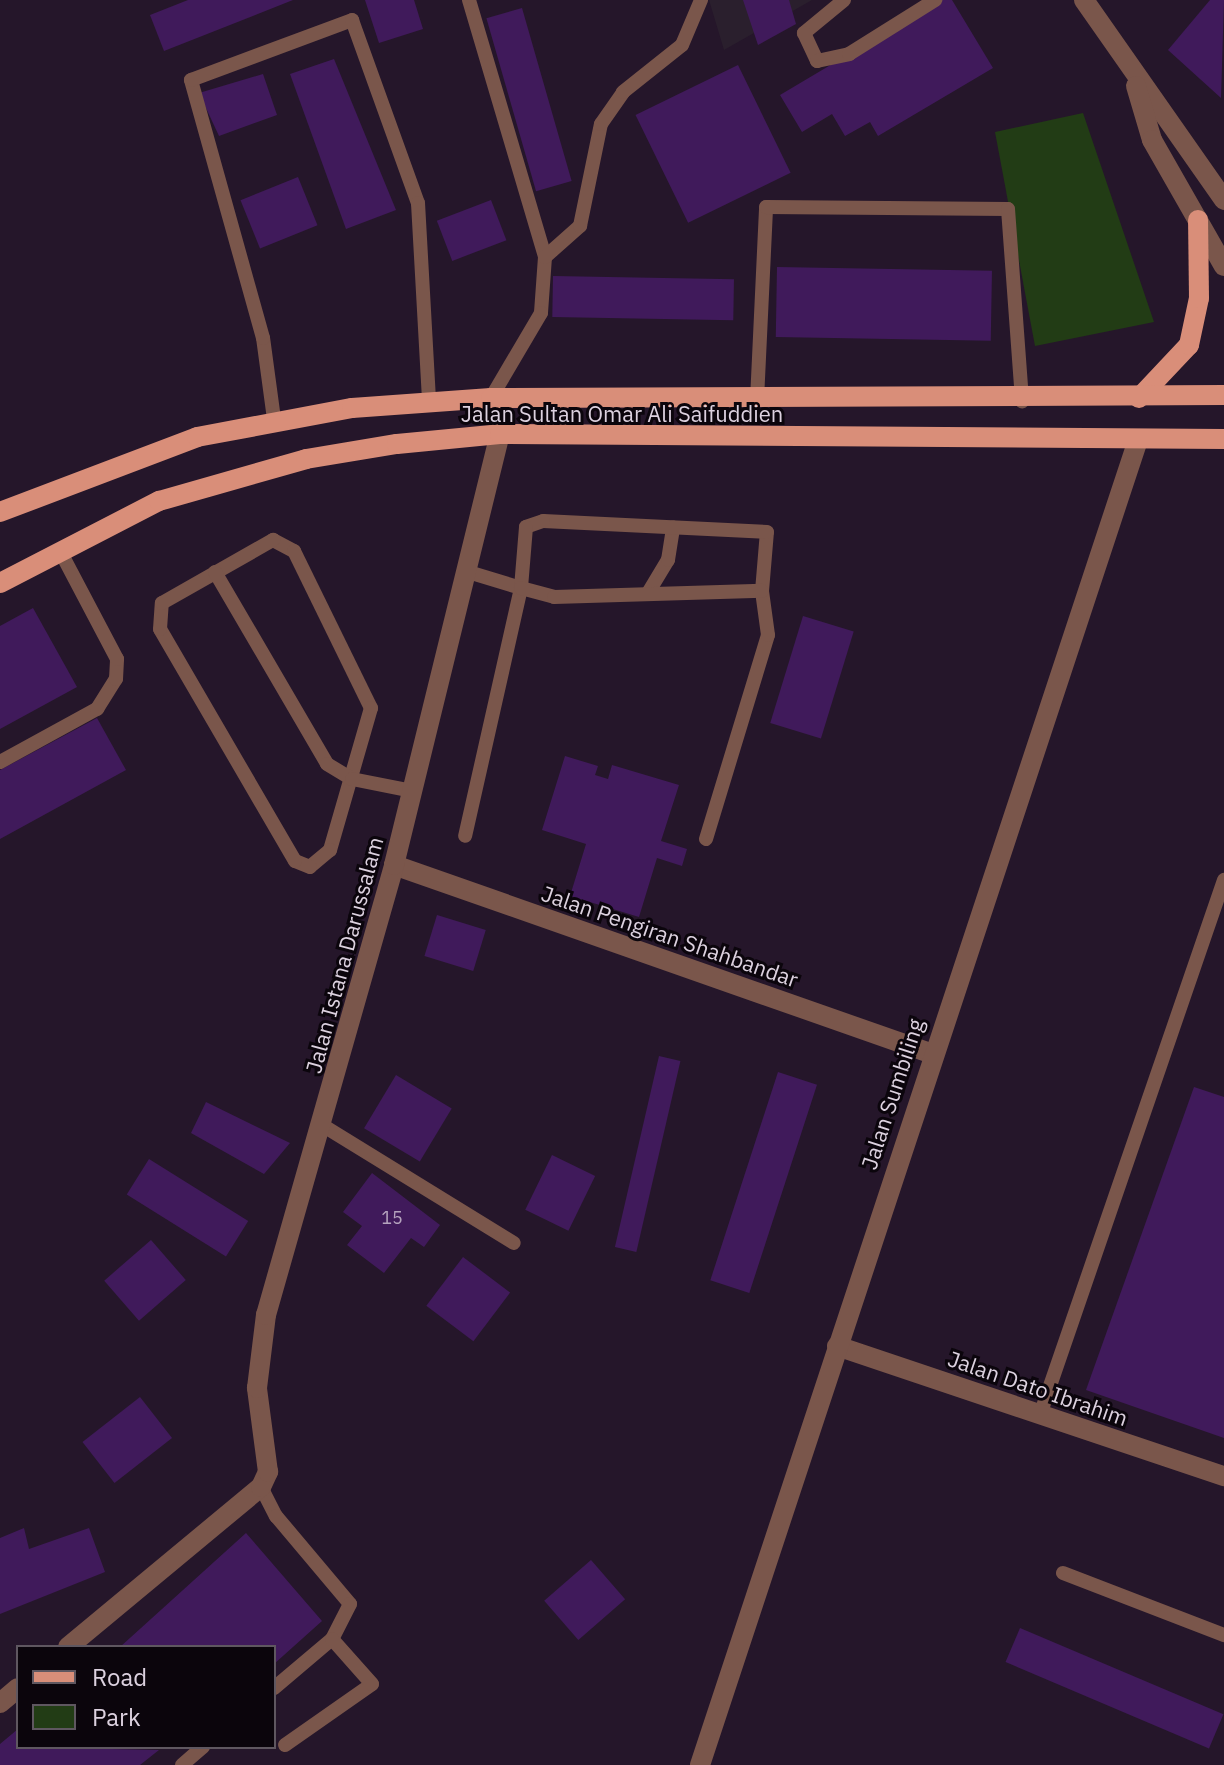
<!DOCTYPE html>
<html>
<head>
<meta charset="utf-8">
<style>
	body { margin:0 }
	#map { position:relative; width:1224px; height:1765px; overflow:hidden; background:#25162a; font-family:"IBM Plex Sans",sans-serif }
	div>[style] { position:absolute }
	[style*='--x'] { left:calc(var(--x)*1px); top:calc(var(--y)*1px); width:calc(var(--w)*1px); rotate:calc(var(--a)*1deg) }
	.education>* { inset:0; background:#2a1f2d }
	.green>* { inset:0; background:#223c15 }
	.building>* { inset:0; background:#401a5b; transform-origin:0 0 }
	.service>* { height:14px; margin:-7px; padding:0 7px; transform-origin:7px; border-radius:7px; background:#7a564b }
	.minor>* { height:20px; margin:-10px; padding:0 10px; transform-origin:10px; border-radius:10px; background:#7a564b }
	.tertiary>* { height:20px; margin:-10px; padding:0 10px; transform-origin:10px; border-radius:10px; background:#7a564b }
	.primary>* { height:20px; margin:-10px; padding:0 10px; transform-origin:10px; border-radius:10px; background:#d98e79 }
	span { translate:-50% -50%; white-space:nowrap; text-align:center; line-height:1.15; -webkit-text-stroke:6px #0b050c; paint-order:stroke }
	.number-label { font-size:18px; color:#b5a3be }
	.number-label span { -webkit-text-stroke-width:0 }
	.street-label { font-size:22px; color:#dcd1df }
	.legend { position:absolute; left:16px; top:1645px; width:260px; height:104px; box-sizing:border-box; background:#0b050c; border:2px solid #5f5760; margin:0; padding:10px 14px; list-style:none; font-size:24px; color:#dcd1df }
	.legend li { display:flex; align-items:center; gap:16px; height:40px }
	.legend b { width:40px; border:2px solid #5f5760 }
</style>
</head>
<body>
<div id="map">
	<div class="education">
		<div style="clip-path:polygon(709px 0,812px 0,724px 50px)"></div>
	</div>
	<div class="green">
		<div style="clip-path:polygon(1083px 113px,1154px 322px,1035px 346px,995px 132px)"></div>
	</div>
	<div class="building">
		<div style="clip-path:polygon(188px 0,293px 0,164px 51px,150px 15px)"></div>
		<div style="clip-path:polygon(365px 0,414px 0,423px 29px,379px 43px)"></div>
		<div style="clip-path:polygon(743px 0,789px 0,796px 24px,758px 45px)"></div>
		<div style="clip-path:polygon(940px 0,952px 0,993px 68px,878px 136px,870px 122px,845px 136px,832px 114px,802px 132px,780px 95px)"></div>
		<div style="clip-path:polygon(1210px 0,1224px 0,1221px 98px,1168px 50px)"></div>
		<div style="left:522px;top:8px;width:180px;height:37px;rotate:74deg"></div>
		<div style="clip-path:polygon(334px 59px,396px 210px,346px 229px,290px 74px)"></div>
		<div style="left:738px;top:65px;width:120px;height:114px;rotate:64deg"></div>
		<div style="clip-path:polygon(263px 74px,277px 115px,219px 136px,199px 93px)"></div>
		<div style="left:298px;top:177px;width:52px;height:62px;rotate:68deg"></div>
		<div style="left:491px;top:200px;width:43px;height:58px;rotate:69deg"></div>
		<div style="left:777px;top:267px;width:215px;height:70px;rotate:1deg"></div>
		<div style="left:553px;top:276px;width:181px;height:41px;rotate:1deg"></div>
		<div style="clip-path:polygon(33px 608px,77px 687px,0 729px,0 626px)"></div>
		<div style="left:803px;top:616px;width:53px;height:112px;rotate:17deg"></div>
		<div style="clip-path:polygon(97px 718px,126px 770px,0 839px,0 770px)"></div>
		<div style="clip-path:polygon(565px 756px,598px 766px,595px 775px,608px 779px,612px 765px,679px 785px,661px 841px,687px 849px,682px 866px,657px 858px,639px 917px,570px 896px,586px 844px,542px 830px)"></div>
		<div style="left:437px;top:915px;width:51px;height:43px;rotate:17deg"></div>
		<div style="left:659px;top:1056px;width:22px;height:196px;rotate:13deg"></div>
		<div style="left:778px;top:1072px;width:41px;height:219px;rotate:18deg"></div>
		<div style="left:396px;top:1075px;width:65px;height:62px;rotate:31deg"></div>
		<div style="clip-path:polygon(1194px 1087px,1224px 1097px,1224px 1438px,1086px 1390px)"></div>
		<div style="clip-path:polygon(206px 1102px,290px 1143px,264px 1174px,191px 1133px)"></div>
		<div style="left:552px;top:1155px;width:48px;height:61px;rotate:26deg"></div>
		<div style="left:149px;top:1159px;width:117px;height:42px;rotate:32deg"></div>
		<div style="clip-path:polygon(372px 1173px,440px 1225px,424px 1247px,411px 1238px,384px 1273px,347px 1245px,362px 1226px,343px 1212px)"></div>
		<div style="left:151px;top:1240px;width:53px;height:62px;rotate:49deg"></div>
		<div style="left:463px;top:1257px;width:59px;height:61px;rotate:37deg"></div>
		<div style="left:140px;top:1397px;width:52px;height:73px;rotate:52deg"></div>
		<div style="clip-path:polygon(24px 1528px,29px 1549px,89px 1528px,105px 1572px,0 1614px,0 1538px)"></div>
		<div style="clip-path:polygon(246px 1533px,322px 1621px,274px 1664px,274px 1647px,120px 1647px)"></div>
		<div style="left:591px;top:1560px;width:52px;height:62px;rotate:49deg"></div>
		<div style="left:1020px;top:1628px;width:221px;height:37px;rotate:23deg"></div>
		<div style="clip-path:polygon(18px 1729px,18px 1747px,159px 1750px,140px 1765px,0 1765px,0 1744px)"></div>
	</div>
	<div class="service">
		<div style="--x:469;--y:0;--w:268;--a:73.5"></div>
		<div style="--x:545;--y:257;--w:56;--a:94.1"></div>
		<div style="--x:541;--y:313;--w:99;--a:120.5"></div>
		<div style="--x:844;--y:0;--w:52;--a:140.5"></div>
		<div style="--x:804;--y:33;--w:31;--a:65"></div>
		<div style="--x:817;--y:61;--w:33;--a:-12"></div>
		<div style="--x:849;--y:54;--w:102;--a:-32.1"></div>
		<div style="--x:545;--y:257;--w:47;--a:-41.5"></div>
		<div style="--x:580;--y:226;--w:104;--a:-78.4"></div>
		<div style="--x:601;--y:124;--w:39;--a:-55"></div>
		<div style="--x:623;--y:92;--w:75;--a:-38.5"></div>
		<div style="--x:682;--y:45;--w:49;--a:-67.1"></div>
		<div style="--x:757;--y:400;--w:193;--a:-87.3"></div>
		<div style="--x:766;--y:207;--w:242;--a:0.5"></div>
		<div style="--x:1008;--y:209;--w:193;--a:85.8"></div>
		<div style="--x:274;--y:419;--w:82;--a:-97.7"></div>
		<div style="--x:263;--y:338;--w:268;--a:-105.6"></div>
		<div style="--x:191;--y:80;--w:172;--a:-20.4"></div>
		<div style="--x:352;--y:20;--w:195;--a:70.2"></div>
		<div style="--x:418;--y:203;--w:198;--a:86.8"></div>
		<div style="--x:273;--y:540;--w:24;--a:28"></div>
		<div style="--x:294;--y:551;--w:175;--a:63.9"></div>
		<div style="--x:371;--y:708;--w:148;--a:106.1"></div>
		<div style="--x:330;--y:850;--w:26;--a:140"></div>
		<div style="--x:310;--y:867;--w:16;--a:-158"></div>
		<div style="--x:295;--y:861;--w:268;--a:-120.2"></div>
		<div style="--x:160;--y:629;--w:26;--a:-86"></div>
		<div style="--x:162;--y:603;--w:128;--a:-29.6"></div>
		<div style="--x:465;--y:571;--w:59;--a:16.9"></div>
		<div style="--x:521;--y:588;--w:254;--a:102.7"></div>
		<div style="--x:215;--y:572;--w:222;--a:59.7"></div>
		<div style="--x:327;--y:764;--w:29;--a:31"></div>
		<div style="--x:352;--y:779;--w:61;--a:11.3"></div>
		<div style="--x:648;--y:593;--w:39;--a:-59"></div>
		<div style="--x:668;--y:560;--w:33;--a:-81"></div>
		<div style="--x:0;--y:762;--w:111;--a:-28.7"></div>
		<div style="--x:97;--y:709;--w:36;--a:-58"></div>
		<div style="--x:116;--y:679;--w:20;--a:-87"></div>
		<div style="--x:117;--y:659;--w:122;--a:-117.8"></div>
		<div style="--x:706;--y:839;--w:213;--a:-73.1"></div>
		<div style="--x:768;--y:635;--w:44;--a:-97.8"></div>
		<div style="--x:762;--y:591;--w:59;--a:-85.2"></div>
		<div style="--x:767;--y:532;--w:224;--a:-177.2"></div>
		<div style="--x:543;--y:521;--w:18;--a:161"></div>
		<div style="--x:526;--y:527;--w:61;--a:94.7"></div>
		<div style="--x:521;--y:588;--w:34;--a:15"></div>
		<div style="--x:554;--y:597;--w:208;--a:-1.7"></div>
		<div style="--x:322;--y:1125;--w:225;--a:31.6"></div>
		<div style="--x:1040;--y:1415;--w:566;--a:-71.02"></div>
		<div style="--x:261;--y:1487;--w:33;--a:63"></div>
		<div style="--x:276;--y:1516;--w:115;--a:49.9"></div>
		<div style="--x:350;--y:1604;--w:39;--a:117"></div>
		<div style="--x:332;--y:1639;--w:76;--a:139.8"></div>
		<div style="--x:1063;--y:1573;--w:173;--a:21.1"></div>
		<div style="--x:285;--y:1745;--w:106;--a:-35"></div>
		<div style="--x:372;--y:1684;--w:60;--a:-131.6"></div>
		<div style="--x:182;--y:1765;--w:28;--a:-41"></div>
	</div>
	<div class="minor">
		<div style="--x:394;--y:865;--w:568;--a:19.33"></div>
		<div style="--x:837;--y:1346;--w:408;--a:18.6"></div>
		<div style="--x:68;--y:1647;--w:251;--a:-39.7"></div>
		<div style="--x:261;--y:1487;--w:17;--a:-65"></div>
		<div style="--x:268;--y:1472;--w:85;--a:-97.5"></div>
		<div style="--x:257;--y:1388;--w:74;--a:-83"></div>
		<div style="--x:266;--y:1315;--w:468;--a:-74.1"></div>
		<div style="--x:394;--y:865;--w:444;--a:-76.2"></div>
		<div style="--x:0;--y:1703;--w:23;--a:-40"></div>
		<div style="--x:700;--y:1765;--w:1396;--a:-71.71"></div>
	</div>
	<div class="tertiary">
		<div style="--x:1084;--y:0;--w:244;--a:55"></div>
		<div style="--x:1136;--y:86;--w:56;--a:73.5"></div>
		<div style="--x:1152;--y:140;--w:145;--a:60.3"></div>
	</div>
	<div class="primary">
		<div style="--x:1139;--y:398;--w:73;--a:-46.7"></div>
		<div style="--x:1189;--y:345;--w:48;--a:-78"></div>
		<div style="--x:1199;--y:298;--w:78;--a:-90.7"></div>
		<div style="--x:0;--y:512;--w:211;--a:-20.8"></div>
		<div style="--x:197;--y:437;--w:158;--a:-10.6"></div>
		<div style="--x:352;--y:408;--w:139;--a:-4.1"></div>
		<div style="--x:491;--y:398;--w:733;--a:-0.23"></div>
		<div style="--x:0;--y:583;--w:179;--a:-27.3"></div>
		<div style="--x:159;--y:501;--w:153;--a:-15.9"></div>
		<div style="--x:306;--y:459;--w:92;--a:-9.4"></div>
		<div style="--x:397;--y:444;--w:103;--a:-5.5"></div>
		<div style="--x:500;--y:434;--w:724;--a:0.4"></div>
	</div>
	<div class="number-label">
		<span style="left:392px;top:1218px">15</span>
	</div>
	<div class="street-label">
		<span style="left:622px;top:414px">Jalan Sultan Omar Ali Saifuddien</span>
		<span style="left:670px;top:936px;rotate:19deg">Jalan Pengiran Shahbandar</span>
		<span style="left:344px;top:955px;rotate:-75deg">Jalan Istana Darussalam</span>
		<span style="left:892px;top:1094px;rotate:-72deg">Jalan Sumbiling</span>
		<span style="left:1038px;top:1388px;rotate:19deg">Jalan Dato Ibrahim</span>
	</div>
	<ul class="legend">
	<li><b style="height:10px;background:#d98e79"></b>Road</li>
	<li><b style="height:22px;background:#223c15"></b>Park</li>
	</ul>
</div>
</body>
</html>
